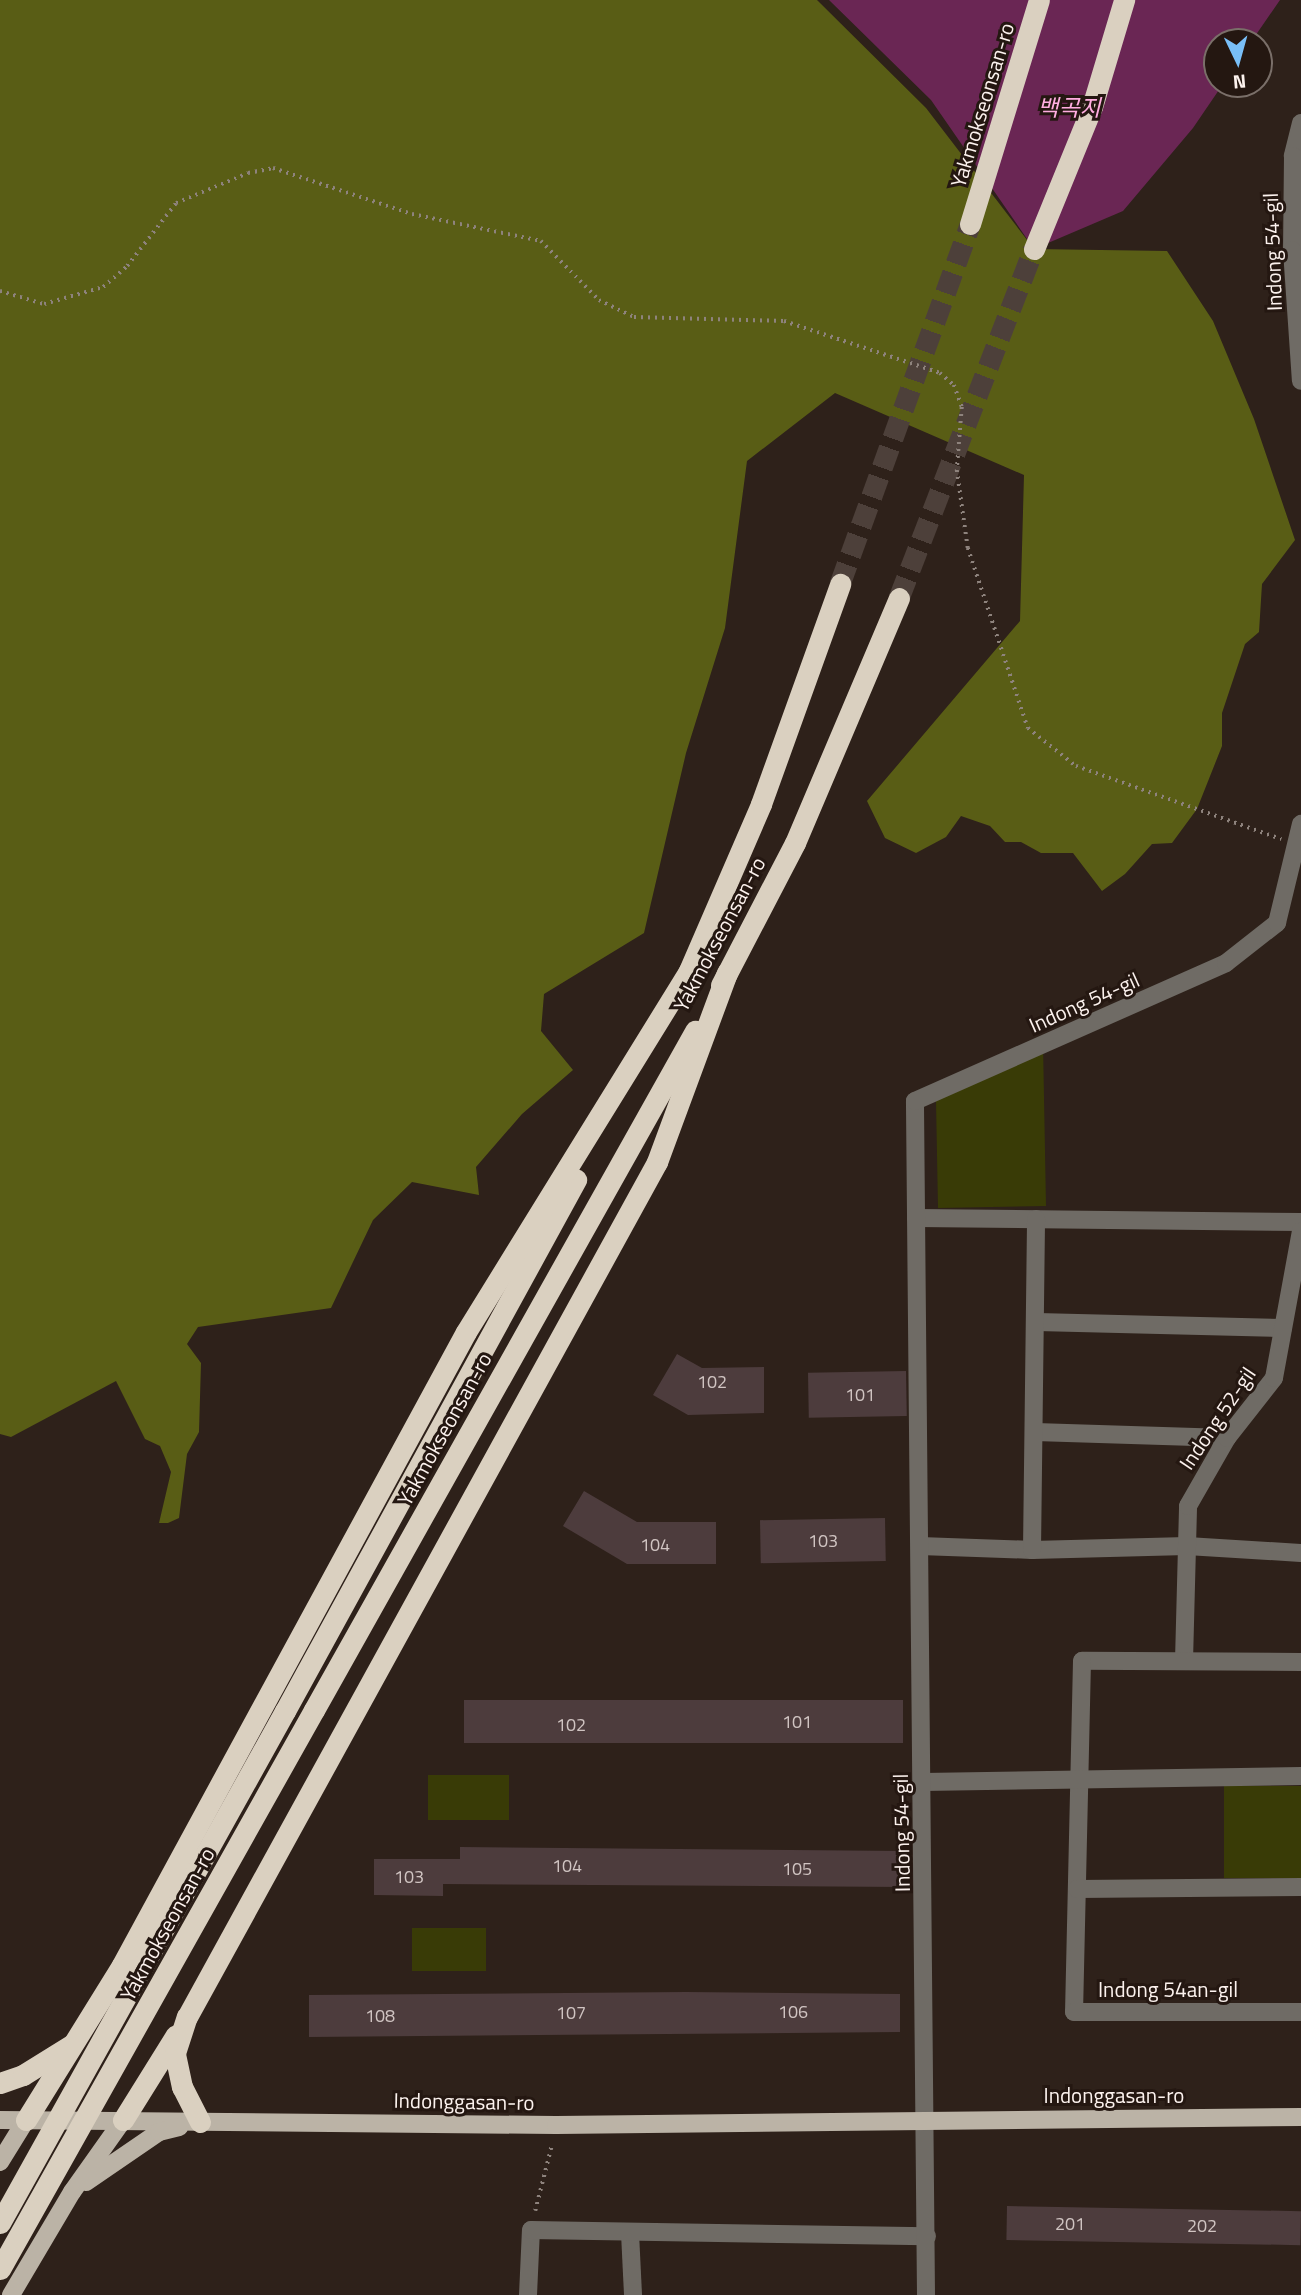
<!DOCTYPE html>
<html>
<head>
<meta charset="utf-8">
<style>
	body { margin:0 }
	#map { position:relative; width:1301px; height:2295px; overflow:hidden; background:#2e211a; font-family:"Titillium Web","Noto Sans KR",sans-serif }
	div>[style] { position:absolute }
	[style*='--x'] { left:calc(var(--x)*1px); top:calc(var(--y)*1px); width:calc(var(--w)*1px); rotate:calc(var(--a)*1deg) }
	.green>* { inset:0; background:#393b06; transform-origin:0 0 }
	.forest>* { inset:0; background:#595d15 }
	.water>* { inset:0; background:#6a2654 }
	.building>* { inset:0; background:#4d3c3d; transform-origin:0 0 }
	.highway-tunnel>* { height:21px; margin-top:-10.5px; transform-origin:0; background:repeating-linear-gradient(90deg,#4d403a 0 21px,transparent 0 31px) }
	.path>* { height:3.5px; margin-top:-1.75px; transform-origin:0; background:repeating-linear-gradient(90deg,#8e837d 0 2px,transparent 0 7px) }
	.minor>* { height:18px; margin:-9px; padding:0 9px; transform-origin:9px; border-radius:9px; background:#6f6b65 }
	.major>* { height:18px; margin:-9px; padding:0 9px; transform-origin:9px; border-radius:9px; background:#bbb3a6 }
	.highway>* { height:21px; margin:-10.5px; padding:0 10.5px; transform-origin:10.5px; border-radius:10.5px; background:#dad0c0 }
	.highway-bridge>* { height:21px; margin:-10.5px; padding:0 10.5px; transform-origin:10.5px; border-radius:10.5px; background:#dad0c0 }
	span { translate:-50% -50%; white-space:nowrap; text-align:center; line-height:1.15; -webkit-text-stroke:6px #241711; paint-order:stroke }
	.number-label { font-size:18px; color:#d0c4c2 }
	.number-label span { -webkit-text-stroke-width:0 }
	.street-label { font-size:21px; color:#fcf2ee }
	.water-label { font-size:23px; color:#ffade0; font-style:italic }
	.north { position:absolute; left:1203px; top:28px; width:70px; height:70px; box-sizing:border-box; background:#241711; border:2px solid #7a6f69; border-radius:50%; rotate:175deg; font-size:19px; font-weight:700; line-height:28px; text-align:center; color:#fcf2ee }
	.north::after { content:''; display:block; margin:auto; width:24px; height:32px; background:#79bff8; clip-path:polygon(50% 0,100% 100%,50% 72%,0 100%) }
</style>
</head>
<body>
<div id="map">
	<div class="green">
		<div style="clip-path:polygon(1043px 1043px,1046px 1206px,938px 1208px,936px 1101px)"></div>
		<div style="left:428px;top:1775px;width:81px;height:45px"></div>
		<div style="left:1224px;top:1786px;width:77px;height:92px"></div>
		<div style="left:486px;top:1928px;width:43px;height:74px;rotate:90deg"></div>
	</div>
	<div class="forest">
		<div style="clip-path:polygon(0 0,817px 0,926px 108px,1034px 249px,1167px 251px,1213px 321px,1254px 419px,1295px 540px,1262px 584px,1259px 632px,1245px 644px,1222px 713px,1222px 746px,1197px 809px,1172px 843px,1152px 844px,1125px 874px,1102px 891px,1073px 853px,1041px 853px,1021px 842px,1005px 842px,990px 826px,961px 816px,946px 837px,916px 853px,885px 838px,867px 801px,1020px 621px,1024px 475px,835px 393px,747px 461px,725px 628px,686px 753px,644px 933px,544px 994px,541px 1031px,573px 1070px,522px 1114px,476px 1167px,479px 1195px,412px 1182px,373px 1220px,331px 1308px,198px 1327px,187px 1344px,201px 1363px,199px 1432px,187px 1454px,179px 1518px,168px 1523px,159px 1523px,171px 1472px,160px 1446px,145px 1439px,116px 1381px,11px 1437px,0 1434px)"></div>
	</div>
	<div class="water">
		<div style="clip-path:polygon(829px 0,1280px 0,1251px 42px,1217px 42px,1217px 84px,1223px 84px,1193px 128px,1123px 211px,1034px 249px,931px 100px)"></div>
	</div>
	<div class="building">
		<div style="clip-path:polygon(677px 1354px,702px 1368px,764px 1367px,764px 1413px,688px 1415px,653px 1395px)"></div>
		<div style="left:906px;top:1371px;width:45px;height:98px;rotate:89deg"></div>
		<div style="clip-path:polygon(584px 1491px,637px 1522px,716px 1522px,716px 1564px,627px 1564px,563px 1526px)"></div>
		<div style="left:885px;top:1518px;width:43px;height:125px;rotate:89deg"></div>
		<div style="left:903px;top:1700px;width:43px;height:439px;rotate:90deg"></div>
		<div style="clip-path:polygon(460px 1847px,903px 1851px,903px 1887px,443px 1884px,443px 1896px,374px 1895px,374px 1859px,460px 1859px)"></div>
		<div style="clip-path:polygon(686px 1992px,900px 1994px,900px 2032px,309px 2037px,309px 1995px)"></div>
		<div style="left:1007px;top:2206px;width:294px;height:34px;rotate:1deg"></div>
	</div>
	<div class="highway-tunnel">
		<div style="--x:840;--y:584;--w:383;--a:-70.1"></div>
		<div style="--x:899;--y:598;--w:374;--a:-68.9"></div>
	</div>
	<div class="path">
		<div style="--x:0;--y:291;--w:46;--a:16.5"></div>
		<div style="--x:44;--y:304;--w:61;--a:-16.1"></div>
		<div style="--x:103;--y:287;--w:32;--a:-41"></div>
		<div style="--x:127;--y:266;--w:80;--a:-52.1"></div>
		<div style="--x:176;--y:203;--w:78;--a:-22.6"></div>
		<div style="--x:248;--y:173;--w:25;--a:-11"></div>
		<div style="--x:273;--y:168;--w:146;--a:18.3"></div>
		<div style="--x:412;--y:214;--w:132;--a:11.8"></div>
		<div style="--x:541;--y:241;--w:83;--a:45.5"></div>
		<div style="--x:599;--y:300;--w:39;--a:26"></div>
		<div style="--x:634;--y:317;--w:150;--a:1.5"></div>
		<div style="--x:784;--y:321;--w:164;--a:18.4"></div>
		<div style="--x:940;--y:373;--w:18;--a:41"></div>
		<div style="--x:954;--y:385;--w:23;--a:70"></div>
		<div style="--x:962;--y:407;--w:63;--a:94.5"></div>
		<div style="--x:957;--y:470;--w:79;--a:82"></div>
		<div style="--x:968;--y:548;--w:190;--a:71.6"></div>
		<div style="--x:1028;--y:728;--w:61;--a:38.4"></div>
		<div style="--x:1076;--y:766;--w:218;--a:19.6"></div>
		<div style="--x:535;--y:2211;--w:69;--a:-75.8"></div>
	</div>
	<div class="minor">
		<div style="--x:1301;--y:123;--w:34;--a:104"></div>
		<div style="--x:1293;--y:156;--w:94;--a:90.6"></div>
		<div style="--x:1292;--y:250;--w:131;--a:86.1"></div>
		<div style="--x:916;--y:1218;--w:385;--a:0.6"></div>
		<div style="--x:1037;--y:1322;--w:246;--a:1.4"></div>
		<div style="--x:1035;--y:1432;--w:192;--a:1.8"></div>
		<div style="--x:920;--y:1546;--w:112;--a:2"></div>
		<div style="--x:1032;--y:1550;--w:155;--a:-1.5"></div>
		<div style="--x:1187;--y:1546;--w:114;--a:3.5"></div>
		<div style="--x:1032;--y:1550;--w:331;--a:-89.3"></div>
		<div style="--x:1184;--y:1661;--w:155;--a:-88.5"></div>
		<div style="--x:1188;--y:1506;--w:78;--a:-60.2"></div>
		<div style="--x:1227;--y:1438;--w:76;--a:-51.9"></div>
		<div style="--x:1274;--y:1378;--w:149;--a:-79.6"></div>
		<div style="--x:1301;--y:1662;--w:219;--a:-179.7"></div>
		<div style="--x:1082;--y:1661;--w:351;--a:91.3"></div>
		<div style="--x:1074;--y:2012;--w:227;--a:0"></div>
		<div style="--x:923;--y:1782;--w:378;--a:-0.9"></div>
		<div style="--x:1077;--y:1889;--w:224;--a:-0.5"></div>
		<div style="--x:630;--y:2233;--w:62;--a:87.2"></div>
		<div style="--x:528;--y:2295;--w:65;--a:-87.4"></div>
		<div style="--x:531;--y:2230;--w:396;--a:0.9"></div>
		<div style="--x:926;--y:2295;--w:1194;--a:-90.53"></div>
		<div style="--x:915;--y:1101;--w:340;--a:-23.9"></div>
		<div style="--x:1226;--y:963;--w:65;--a:-38.1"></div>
		<div style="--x:1277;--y:923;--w:102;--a:-76.4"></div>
	</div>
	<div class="major">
		<div style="--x:0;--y:2120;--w:556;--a:0.52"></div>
		<div style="--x:556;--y:2125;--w:745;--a:-0.62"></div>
		<div style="--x:0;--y:2162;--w:49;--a:-58.2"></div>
		<div style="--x:86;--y:2182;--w:88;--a:-34.4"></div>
		<div style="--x:159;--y:2132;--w:21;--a:-14"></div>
		<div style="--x:11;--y:2295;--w:120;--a:-59.4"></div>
		<div style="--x:72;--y:2192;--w:88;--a:-54.7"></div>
	</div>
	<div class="highway">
		<div style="--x:970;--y:224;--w:234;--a:-72.9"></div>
		<div style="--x:1034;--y:249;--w:153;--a:-67.8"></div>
		<div style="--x:1092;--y:107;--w:112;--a:-73.3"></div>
		<div style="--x:688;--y:973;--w:184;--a:-66.6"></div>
		<div style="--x:761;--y:804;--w:234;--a:-70.2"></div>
		<div style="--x:721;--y:985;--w:160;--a:-62.5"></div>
		<div style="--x:795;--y:843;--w:266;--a:-67"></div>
		<div style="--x:314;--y:1710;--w:779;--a:-60.7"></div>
		<div style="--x:285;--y:1711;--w:606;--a:-61.28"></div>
		<div style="--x:0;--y:2083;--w:24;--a:-19"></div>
		<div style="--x:23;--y:2075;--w:57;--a:-32"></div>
		<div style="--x:26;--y:2120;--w:182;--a:-58.2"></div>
		<div style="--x:122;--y:1965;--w:720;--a:-61.48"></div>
		<div style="--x:466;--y:1332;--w:436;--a:-58.3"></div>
		<div style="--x:123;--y:2120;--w:100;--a:-58.1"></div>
		<div style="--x:200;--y:2122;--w:39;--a:-117"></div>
		<div style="--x:182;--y:2087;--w:35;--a:-102"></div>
		<div style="--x:175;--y:2053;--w:38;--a:-72"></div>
		<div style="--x:187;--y:2017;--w:976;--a:-61.2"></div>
		<div style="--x:657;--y:1162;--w:202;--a:-69.7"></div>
	</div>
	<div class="highway-bridge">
		<div style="--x:0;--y:2223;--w:586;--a:-60.9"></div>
		<div style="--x:0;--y:2269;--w:641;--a:-60.68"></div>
	</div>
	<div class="number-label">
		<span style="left:712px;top:1382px">102</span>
		<span style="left:860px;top:1395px">101</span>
		<span style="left:823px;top:1541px">103</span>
		<span style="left:655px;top:1545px">104</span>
		<span style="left:797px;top:1722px">101</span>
		<span style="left:571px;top:1725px">102</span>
		<span style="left:567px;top:1866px">104</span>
		<span style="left:797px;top:1869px">105</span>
		<span style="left:409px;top:1877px">103</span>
		<span style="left:793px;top:2012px">106</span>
		<span style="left:571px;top:2013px">107</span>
		<span style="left:380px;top:2016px">108</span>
		<span style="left:1070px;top:2224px">201</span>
		<span style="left:1202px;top:2226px">202</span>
	</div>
	<div class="street-label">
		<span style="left:982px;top:105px;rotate:-73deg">Yakmokseonsan-ro</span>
		<span style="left:1272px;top:252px;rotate:-92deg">Indong 54-gil</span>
		<span style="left:719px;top:934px;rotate:-62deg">Yakmokseonsan-ro</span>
		<span style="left:1084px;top:1002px;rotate:-24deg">Indong 54-gil</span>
		<span style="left:1217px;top:1418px;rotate:-56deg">Indong 52-gil</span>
		<span style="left:444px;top:1429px;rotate:-61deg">Yakmokseonsan-ro</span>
		<span style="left:901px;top:1833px;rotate:-91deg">Indong 54-gil</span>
		<span style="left:167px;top:1924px;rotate:-61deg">Yakmokseonsan-ro</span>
		<span style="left:1168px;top:1989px">Indong 54an-gil</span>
		<span style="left:1114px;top:2095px">Indonggasan-ro</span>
		<span style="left:464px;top:2101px;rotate:1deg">Indonggasan-ro</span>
	</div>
	<div class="water-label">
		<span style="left:1069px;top:108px">백곡지</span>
	</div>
	<div class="north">N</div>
</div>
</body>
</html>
